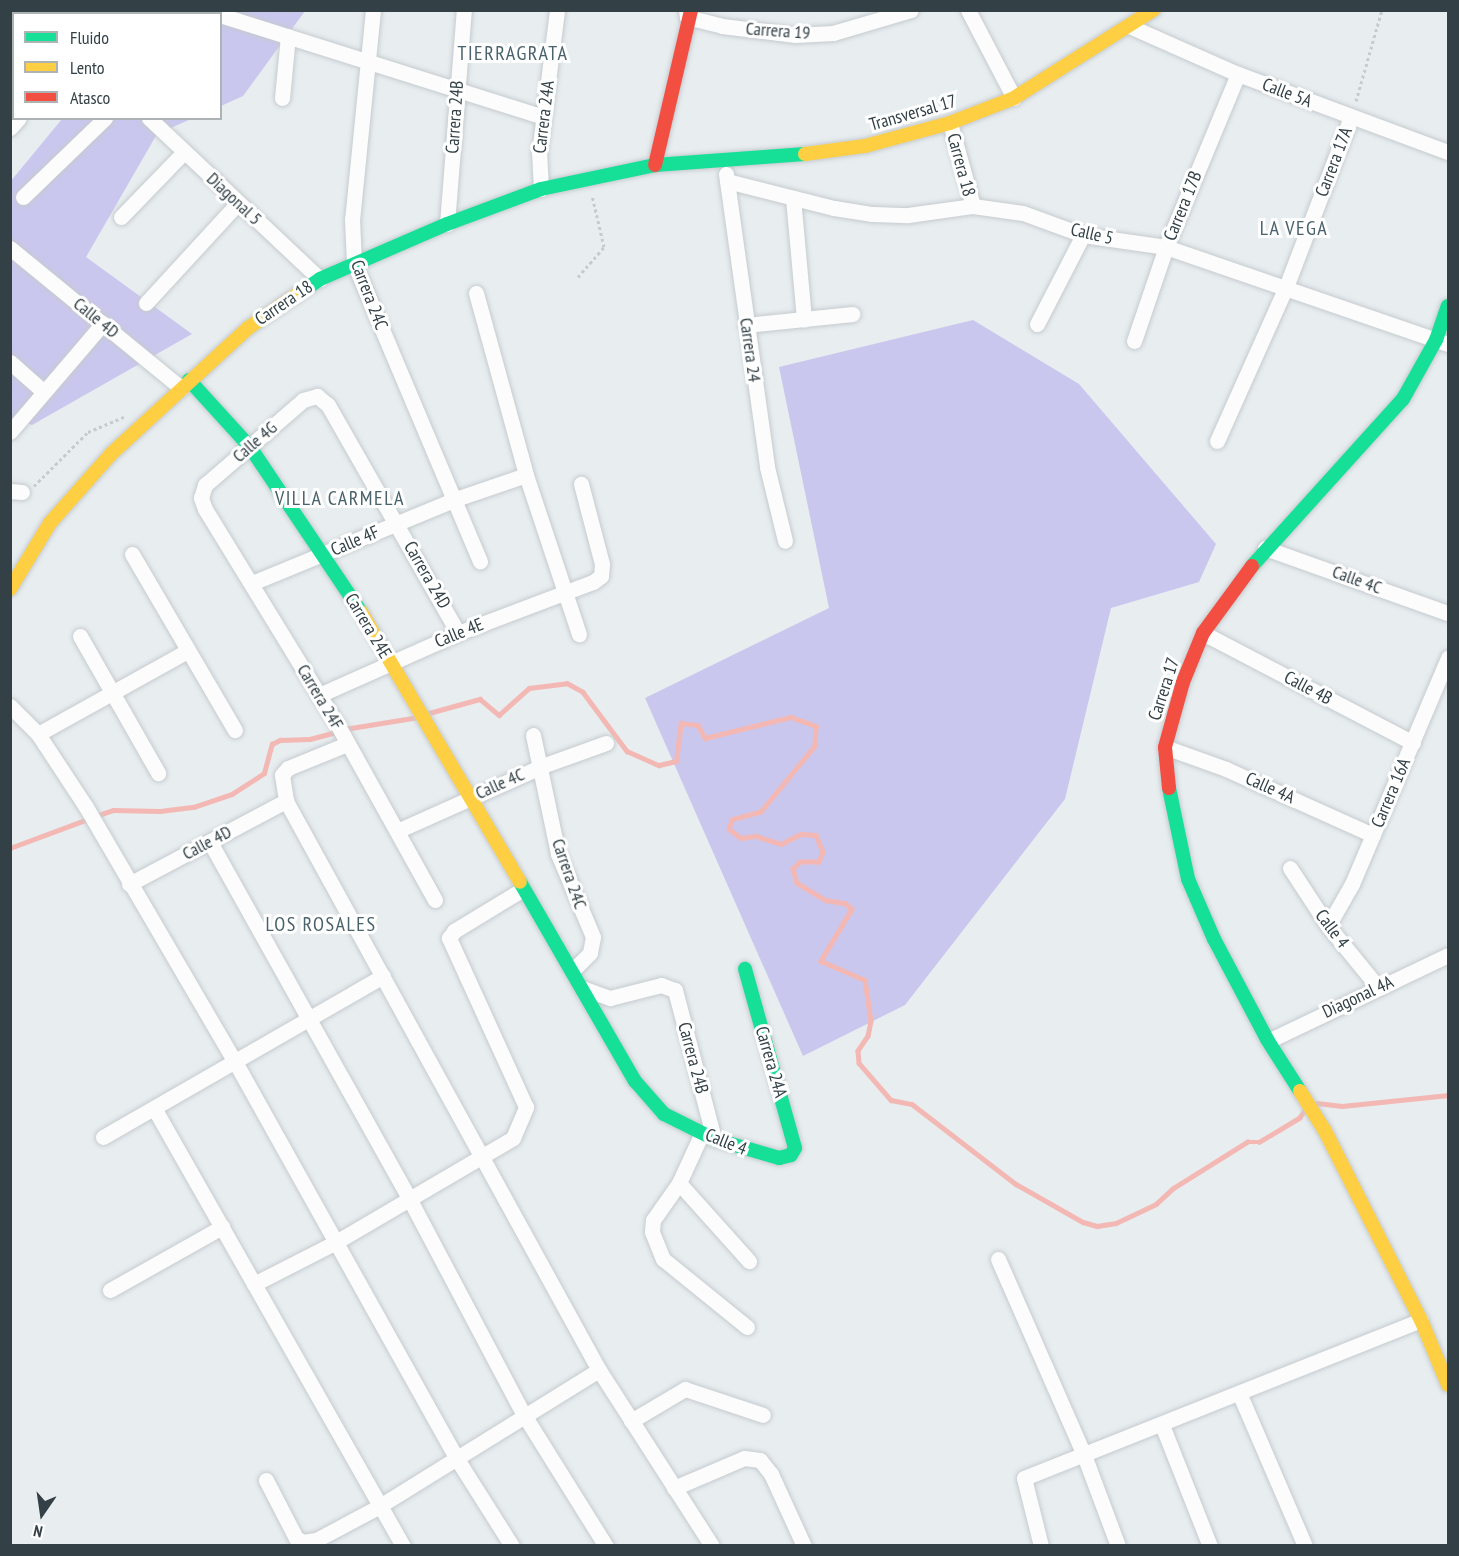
<!DOCTYPE html>
<html>
<head>
<meta charset="utf-8">
<style>
	body { margin:0 }
	#map { position:relative; width:1459px; height:1556px; overflow:hidden; background:#e8edf0; font-family:"PT Sans Narrow",sans-serif }
	div>[style] { position:absolute }
	[style*='--x'] { left:calc(var(--x)*1px); top:calc(var(--y)*1px); width:calc(var(--w)*1px); rotate:calc(var(--a)*1deg) }
	.green>* { inset:0; background:#cac7ee }
	.stream>* { height:4.5px; margin:-2.25px; padding:0 2.25px; transform-origin:2.25px; border-radius:2.25px; background:#f3b8b3 }
	.path>* { height:3px; margin-top:-1.5px; transform-origin:0; background:repeating-linear-gradient(90deg,#c6cbce 0 3px,transparent 0 6px) }
	.roads { filter:drop-shadow(0 0 2px #c5cbce) drop-shadow(0 0 2px #c5cbce) }
	.street>* { height:15px; margin:-7.5px; padding:0 7.5px; transform-origin:7.5px; border-radius:7.5px; background:#fcfcfd }
	.fast>* { height:14px; margin:-7px; padding:0 7px; transform-origin:7px; border-radius:7px; background:#16e098 }
	.slow>* { height:14px; margin:-7px; padding:0 7px; transform-origin:7px; border-radius:7px; background:#ffcf43 }
	.jam>* { height:14px; margin:-7px; padding:0 7px; transform-origin:7px; border-radius:7px; background:#f24e42 }
	span { translate:-50% -50%; white-space:nowrap; text-align:center; line-height:1.15; -webkit-text-stroke:6px #fff; paint-order:stroke }
	.street-label { font-size:18px; color:#334147 }
	.neighbourhood-label { font-size:20px; color:#49626b; letter-spacing:1.5px }
	.frame { position:absolute; inset:0; border:12px solid #334147; pointer-events:none }
	.legend { position:absolute; left:12px; top:12px; width:210px; height:108px; box-sizing:border-box; background:#fff; border:2px solid #adb3b5; margin:0; padding:8px 10px; list-style:none; font-size:18px; color:#334147 }
	.legend li { display:flex; align-items:center; gap:12px; height:30px }
	.legend b { width:30px; border:2px solid #adb3b5 }
	.north { position:absolute; left:12px; top:1484px; width:60px; height:60px; -webkit-text-stroke:4px #fff; paint-order:stroke; rotate:193deg; font-size:16px; font-weight:700; line-height:24px; text-align:center; color:#334147 }
	.north::after { content:''; display:block; margin:auto; width:21px; height:27px; background:#334147; clip-path:polygon(50% 0,100% 100%,50% 72%,0 100%) }
</style>
</head>
<body>
<div id="map">
	<div class="green">
		<div style="clip-path:polygon(151px 10px,305px 11px,243px 96px,221px 106px,220px 14px,149px 14px)"></div>
		<div style="clip-path:polygon(62px 119px,191px 119px,157px 134px,86px 257px,192px 334px,32px 425px,11px 418px,10px 182px)"></div>
		<div style="clip-path:polygon(973px 320px,1079px 384px,1216px 544px,1199px 582px,1111px 608px,1065px 799px,905px 1005px,803px 1056px,645px 698px,829px 608px,779px 367px)"></div>
	</div>
	<div class="stream">
		<div style="--x:429;--y:713;--w:53;--a:-15.4"></div>
		<div style="--x:480;--y:699;--w:25;--a:40"></div>
		<div style="--x:499;--y:715;--w:40;--a:-42"></div>
		<div style="--x:529;--y:688;--w:38;--a:-7"></div>
		<div style="--x:567;--y:683;--w:18;--a:29"></div>
		<div style="--x:583;--y:692;--w:74;--a:53.3"></div>
		<div style="--x:627;--y:751;--w:35;--a:24"></div>
		<div style="--x:659;--y:765;--w:17;--a:-13"></div>
		<div style="--x:676;--y:761;--w:38;--a:-83"></div>
		<div style="--x:681;--y:723;--w:17;--a:7"></div>
		<div style="--x:698;--y:725;--w:15;--a:62"></div>
		<div style="--x:705;--y:738;--w:89;--a:-13.7"></div>
		<div style="--x:791;--y:717;--w:27;--a:20"></div>
		<div style="--x:816;--y:726;--w:20;--a:93"></div>
		<div style="--x:815;--y:746;--w:85;--a:129.3"></div>
		<div style="--x:761;--y:812;--w:30;--a:165"></div>
		<div style="--x:732;--y:820;--w:9;--a:108"></div>
		<div style="--x:729;--y:829;--w:15;--a:37"></div>
		<div style="--x:741;--y:838;--w:15;--a:-8"></div>
		<div style="--x:756;--y:836;--w:26;--a:18"></div>
		<div style="--x:781;--y:844;--w:22;--a:-27"></div>
		<div style="--x:801;--y:834;--w:15;--a:4"></div>
		<div style="--x:816;--y:835;--w:18;--a:68"></div>
		<div style="--x:823;--y:852;--w:11;--a:112"></div>
		<div style="--x:819;--y:862;--w:19;--a:180"></div>
		<div style="--x:800;--y:862;--w:10;--a:135"></div>
		<div style="--x:793;--y:869;--w:15;--a:74"></div>
		<div style="--x:797;--y:883;--w:33;--a:31"></div>
		<div style="--x:825;--y:900;--w:20;--a:9"></div>
		<div style="--x:845;--y:903;--w:9;--a:41"></div>
		<div style="--x:852;--y:909;--w:61;--a:120.8"></div>
		<div style="--x:821;--y:961;--w:48;--a:23.4"></div>
		<div style="--x:865;--y:980;--w:41;--a:81.7"></div>
		<div style="--x:871;--y:1021;--w:15;--a:101"></div>
		<div style="--x:868;--y:1036;--w:18;--a:124"></div>
		<div style="--x:858;--y:1051;--w:12;--a:85"></div>
		<div style="--x:859;--y:1063;--w:49;--a:49.1"></div>
		<div style="--x:891;--y:1100;--w:21;--a:11"></div>
		<div style="--x:912;--y:1104;--w:131;--a:37.6"></div>
		<div style="--x:1016;--y:1184;--w:77;--a:29.6"></div>
		<div style="--x:1083;--y:1222;--w:15;--a:16"></div>
		<div style="--x:1097;--y:1226;--w:19;--a:-9"></div>
		<div style="--x:1116;--y:1223;--w:44;--a:-25.4"></div>
		<div style="--x:1156;--y:1204;--w:22;--a:-43"></div>
		<div style="--x:1172;--y:1189;--w:89;--a:-32.1"></div>
		<div style="--x:1247;--y:1142;--w:12;--a:0"></div>
		<div style="--x:1259;--y:1142;--w:47;--a:-31"></div>
		<div style="--x:1299;--y:1118;--w:9;--a:-54"></div>
		<div style="--x:96;--y:816;--w:18;--a:-19"></div>
		<div style="--x:113;--y:810;--w:47;--a:1.2"></div>
		<div style="--x:160;--y:811;--w:34;--a:-7"></div>
		<div style="--x:194;--y:807;--w:40;--a:-18.9"></div>
		<div style="--x:232;--y:794;--w:38;--a:-33"></div>
		<div style="--x:264;--y:773;--w:30;--a:-75"></div>
		<div style="--x:272;--y:744;--w:9;--a:-27"></div>
		<div style="--x:280;--y:740;--w:30;--a:-2"></div>
		<div style="--x:310;--y:739;--w:42;--a:-15"></div>
		<div style="--x:351;--y:728;--w:68;--a:-9.3"></div>
		<div style="--x:10;--y:848;--w:83;--a:-20.4"></div>
		<div style="--x:1317;--y:1103;--w:25;--a:7"></div>
		<div style="--x:1342;--y:1106;--w:107;--a:-5.9"></div>
	</div>
	<div class="path">
		<div style="--x:1356;--y:101;--w:95;--a:-74.1"></div>
		<div style="--x:578;--y:277;--w:40;--a:-49"></div>
		<div style="--x:604;--y:247;--w:53;--a:-103"></div>
		<div style="--x:34;--y:486;--w:76;--a:-45"></div>
		<div style="--x:88;--y:432;--w:39;--a:-23"></div>
		<div style="--x:897;--y:1546;--w:27;--a:0"></div>
	</div>
	<div class="roads">
		<div class="street">
			<div style="--x:373;--y:10;--w:210;--a:95.7"></div>
			<div style="--x:352;--y:219;--w:44;--a:87.4"></div>
			<div style="--x:354;--y:263;--w:324;--a:67.1"></div>
			<div style="--x:686;--y:10;--w:7;--a:82"></div>
			<div style="--x:687;--y:17;--w:36;--a:14"></div>
			<div style="--x:722;--y:26;--w:74;--a:7"></div>
			<div style="--x:795;--y:35;--w:38;--a:-3"></div>
			<div style="--x:833;--y:33;--w:81;--a:-16.4"></div>
			<div style="--x:968;--y:10;--w:99;--a:62.4"></div>
			<div style="--x:106;--y:14;--w:4;--a:-63"></div>
			<div style="--x:220;--y:15;--w:339;--a:17.5"></div>
			<div style="--x:1129;--y:26;--w:119;--a:23.8"></div>
			<div style="--x:1238;--y:74;--w:224;--a:20.4"></div>
			<div style="--x:10;--y:65;--w:5;--a:37"></div>
			<div style="--x:282;--y:98;--w:62;--a:-84.5"></div>
			<div style="--x:149;--y:118;--w:235;--a:43.3"></div>
			<div style="--x:950;--y:123;--w:86;--a:74.5"></div>
			<div style="--x:10;--y:128;--w:13;--a:-48"></div>
			<div style="--x:726;--y:174;--w:296;--a:82"></div>
			<div style="--x:767;--y:467;--w:76;--a:76.3"></div>
			<div style="--x:727;--y:181;--w:110;--a:14.2"></div>
			<div style="--x:834;--y:208;--w:39;--a:9"></div>
			<div style="--x:873;--y:214;--w:35;--a:2"></div>
			<div style="--x:908;--y:215;--w:66;--a:-7.9"></div>
			<div style="--x:973;--y:206;--w:50;--a:8"></div>
			<div style="--x:1023;--y:213;--w:64;--a:20.1"></div>
			<div style="--x:1083;--y:235;--w:84;--a:8.2"></div>
			<div style="--x:1166;--y:247;--w:298;--a:19"></div>
			<div style="--x:541;--y:189;--w:36;--a:-93"></div>
			<div style="--x:539;--y:153;--w:144;--a:-82.8"></div>
			<div style="--x:23;--y:197;--w:114;--a:-43.9"></div>
			<div style="--x:793;--y:198;--w:122;--a:84.8"></div>
			<div style="--x:121;--y:217;--w:91;--a:-45.9"></div>
			<div style="--x:447;--y:224;--w:215;--a:-85.5"></div>
			<div style="--x:10;--y:248;--w:221;--a:39.3"></div>
			<div style="--x:476;--y:293;--w:189;--a:74.6"></div>
			<div style="--x:526;--y:475;--w:168;--a:71.6"></div>
			<div style="--x:146;--y:303;--w:136;--a:-47.4"></div>
			<div style="--x:1037;--y:324;--w:100;--a:-62.7"></div>
			<div style="--x:746;--y:325;--w:107;--a:-5.9"></div>
			<div style="--x:1134;--y:341;--w:99;--a:-71.2"></div>
			<div style="--x:1166;--y:247;--w:187;--a:-67.4"></div>
			<div style="--x:10;--y:362;--w:45;--a:41.4"></div>
			<div style="--x:10;--y:432;--w:143;--a:-49.5"></div>
			<div style="--x:1217;--y:441;--w:169;--a:-65.9"></div>
			<div style="--x:1286;--y:287;--w:182;--a:-69.1"></div>
			<div style="--x:10;--y:491;--w:12;--a:5"></div>
			<div style="--x:1265;--y:548;--w:194;--a:19.6"></div>
			<div style="--x:132;--y:554;--w:204;--a:59.7"></div>
			<div style="--x:252;--y:583;--w:217;--a:-22.4"></div>
			<div style="--x:453;--y:500;--w:77;--a:-18.9"></div>
			<div style="--x:1203;--y:633;--w:237;--a:27.6"></div>
			<div style="--x:80;--y:636;--w:158;--a:60.3"></div>
			<div style="--x:319;--y:695;--w:152;--a:-24"></div>
			<div style="--x:458;--y:633;--w:144;--a:-20.7"></div>
			<div style="--x:593;--y:582;--w:10;--a:-37"></div>
			<div style="--x:601;--y:576;--w:12;--a:-85"></div>
			<div style="--x:602;--y:564;--w:83;--a:-104.7"></div>
			<div style="--x:10;--y:706;--w:40;--a:45"></div>
			<div style="--x:38;--y:734;--w:87;--a:56.7"></div>
			<div style="--x:86;--y:807;--w:293;--a:59.7"></div>
			<div style="--x:234;--y:1060;--w:457;--a:60.8"></div>
			<div style="--x:457;--y:1459;--w:103;--a:57.7"></div>
			<div style="--x:38;--y:734;--w:171;--a:-29.1"></div>
			<div style="--x:533;--y:735;--w:122;--a:78.1"></div>
			<div style="--x:558;--y:854;--w:90;--a:67.1"></div>
			<div style="--x:593;--y:937;--w:16;--a:101"></div>
			<div style="--x:590;--y:953;--w:24;--a:135"></div>
			<div style="--x:347;--y:744;--w:64;--a:157.9"></div>
			<div style="--x:288;--y:768;--w:9;--a:131"></div>
			<div style="--x:282;--y:775;--w:26;--a:81"></div>
			<div style="--x:286;--y:801;--w:649;--a:61.19"></div>
			<div style="--x:599;--y:1370;--w:209;--a:57.3"></div>
			<div style="--x:1165;--y:747;--w:65;--a:19.8"></div>
			<div style="--x:1226;--y:769;--w:161;--a:24.2"></div>
			<div style="--x:397;--y:831;--w:159;--a:-24.1"></div>
			<div style="--x:542;--y:766;--w:68;--a:-19.8"></div>
			<div style="--x:210;--y:842;--w:410;--a:60.8"></div>
			<div style="--x:410;--y:1200;--w:243;--a:62.1"></div>
			<div style="--x:524;--y:1415;--w:155;--a:58"></div>
			<div style="--x:1290;--y:868;--w:69;--a:56.8"></div>
			<div style="--x:1328;--y:926;--w:79;--a:50.7"></div>
			<div style="--x:129;--y:884;--w:178;--a:-27.9"></div>
			<div style="--x:435;--y:900;--w:199;--a:-119.1"></div>
			<div style="--x:338;--y:726;--w:255;--a:-121.5"></div>
			<div style="--x:205;--y:509;--w:12;--a:-110"></div>
			<div style="--x:201;--y:498;--w:14;--a:-73"></div>
			<div style="--x:205;--y:485;--w:130;--a:-40.9"></div>
			<div style="--x:303;--y:400;--w:15;--a:-16"></div>
			<div style="--x:317;--y:396;--w:14;--a:39"></div>
			<div style="--x:328;--y:405;--w:262;--a:60.3"></div>
			<div style="--x:1328;--y:926;--w:48;--a:-60.3"></div>
			<div style="--x:1352;--y:884;--w:246;--a:-67"></div>
			<div style="--x:585;--y:989;--w:27;--a:20"></div>
			<div style="--x:610;--y:998;--w:53;--a:-14.3"></div>
			<div style="--x:661;--y:985;--w:15;--a:20"></div>
			<div style="--x:675;--y:990;--w:154;--a:75.3"></div>
			<div style="--x:1268;--y:1041;--w:199;--a:-25.5"></div>
			<div style="--x:154;--y:1108;--w:504;--a:60.38"></div>
			<div style="--x:702;--y:1133;--w:55;--a:114.7"></div>
			<div style="--x:679;--y:1183;--w:45;--a:125.1"></div>
			<div style="--x:653;--y:1220;--w:12;--a:95"></div>
			<div style="--x:652;--y:1232;--w:29;--a:68"></div>
			<div style="--x:663;--y:1259;--w:108;--a:39"></div>
			<div style="--x:103;--y:1137;--w:323;--a:-29.9"></div>
			<div style="--x:679;--y:1183;--w:105;--a:48.1"></div>
			<div style="--x:998;--y:1259;--w:214;--a:66.3"></div>
			<div style="--x:1084;--y:1455;--w:97;--a:69.5"></div>
			<div style="--x:254;--y:1284;--w:92;--a:-27.1"></div>
			<div style="--x:336;--y:1242;--w:205;--a:-30.4"></div>
			<div style="--x:513;--y:1138;--w:34;--a:-67"></div>
			<div style="--x:526;--y:1107;--w:186;--a:-114.5"></div>
			<div style="--x:449;--y:938;--w:9;--a:-54"></div>
			<div style="--x:454;--y:931;--w:81;--a:-31.3"></div>
			<div style="--x:110;--y:1290;--w:129;--a:-29.4"></div>
			<div style="--x:1240;--y:1395;--w:164;--a:66.7"></div>
			<div style="--x:631;--y:1421;--w:63;--a:-30.7"></div>
			<div style="--x:685;--y:1389;--w:82;--a:18.4"></div>
			<div style="--x:1162;--y:1425;--w:130;--a:68.4"></div>
			<div style="--x:266;--y:1480;--w:65;--a:62.7"></div>
			<div style="--x:296;--y:1538;--w:8;--a:30"></div>
			<div style="--x:303;--y:1542;--w:13;--a:-9"></div>
			<div style="--x:316;--y:1540;--w:70;--a:-28"></div>
			<div style="--x:378;--y:1507;--w:260;--a:-31.8"></div>
			<div style="--x:674;--y:1488;--w:76;--a:-23.2"></div>
			<div style="--x:744;--y:1458;--w:16;--a:7"></div>
			<div style="--x:760;--y:1460;--w:18;--a:52"></div>
			<div style="--x:771;--y:1474;--w:79;--a:65.4"></div>
			<div style="--x:1041;--y:1546;--w:70;--a:-104"></div>
			<div style="--x:1024;--y:1478;--w:427;--a:-21.7"></div>
		</div>
		<div class="fast">
			<div style="--x:301;--y:292;--w:23;--a:-34"></div>
			<div style="--x:320;--y:279;--w:138;--a:-23.4"></div>
			<div style="--x:447;--y:224;--w:100;--a:-20.4"></div>
			<div style="--x:541;--y:189;--w:116;--a:-11.9"></div>
			<div style="--x:655;--y:165;--w:150;--a:-4.2"></div>
			<div style="--x:189;--y:380;--w:91;--a:47.7"></div>
			<div style="--x:250;--y:447;--w:199;--a:56.1"></div>
			<div style="--x:1252;--y:566;--w:225;--a:-47.9"></div>
			<div style="--x:1403;--y:399;--w:68;--a:-60.8"></div>
			<div style="--x:1436;--y:340;--w:36;--a:-71"></div>
			<div style="--x:1169;--y:788;--w:93;--a:78.2"></div>
			<div style="--x:1188;--y:879;--w:65;--a:66.6"></div>
			<div style="--x:1214;--y:939;--w:115;--a:62.1"></div>
			<div style="--x:1268;--y:1041;--w:59;--a:57.4"></div>
			<div style="--x:520;--y:882;--w:230;--a:60"></div>
			<div style="--x:635;--y:1081;--w:44;--a:48.7"></div>
			<div style="--x:664;--y:1114;--w:56;--a:26.6"></div>
			<div style="--x:714;--y:1139;--w:68;--a:16.3"></div>
			<div style="--x:779;--y:1158;--w:12;--a:-14"></div>
			<div style="--x:791;--y:1155;--w:8;--a:-60"></div>
			<div style="--x:795;--y:1148;--w:186;--a:-105.6"></div>
		</div>
		<div class="slow">
			<div style="--x:805;--y:154;--w:61;--a:-7.6"></div>
			<div style="--x:865;--y:146;--w:88;--a:-15.1"></div>
			<div style="--x:950;--y:123;--w:69;--a:-21.3"></div>
			<div style="--x:1014;--y:98;--w:165;--a:-32.3"></div>
			<div style="--x:10;--y:589;--w:77;--a:-58.8"></div>
			<div style="--x:50;--y:523;--w:92;--a:-48.5"></div>
			<div style="--x:111;--y:454;--w:186;--a:-42.6"></div>
			<div style="--x:248;--y:328;--w:64;--a:-34.2"></div>
			<div style="--x:361;--y:612;--w:313;--a:59.5"></div>
			<div style="--x:1300;--y:1091;--w:47;--a:58"></div>
			<div style="--x:1325;--y:1131;--w:212;--a:63.1"></div>
			<div style="--x:1421;--y:1320;--w:70;--a:67.4"></div>
		</div>
		<div class="jam">
			<div style="--x:655;--y:165;--w:159;--a:-76.9"></div>
			<div style="--x:1169;--y:788;--w:41;--a:-95.6"></div>
			<div style="--x:1165;--y:747;--w:67;--a:-74.5"></div>
			<div style="--x:1183;--y:682;--w:53;--a:-67.8"></div>
			<div style="--x:1203;--y:633;--w:83;--a:-53.8"></div>
		</div>
	</div>
	<div class="street-label">
		<span style="left:778px;top:31px;rotate:4deg">Carrera 19</span>
		<span style="left:1287px;top:93px;rotate:21deg">Calle 5A</span>
		<span style="left:913px;top:113px;rotate:-16deg">Transversal 17</span>
		<span style="left:455px;top:117px;rotate:-86deg">Carrera 24B</span>
		<span style="left:544px;top:117px;rotate:-83deg">Carrera 24A</span>
		<span style="left:1334px;top:162px;rotate:-69deg">Carrera 17A</span>
		<span style="left:961px;top:165px;rotate:75deg">Carrera 18</span>
		<span style="left:234px;top:199px;rotate:43deg">Diagonal 5</span>
		<span style="left:1183px;top:206px;rotate:-68deg">Carrera 17B</span>
		<span style="left:1092px;top:234px;rotate:13deg">Calle 5</span>
		<span style="left:369px;top:295px;rotate:69deg">Carrera 24C</span>
		<span style="left:284px;top:303px;rotate:-34deg">Carrera 18</span>
		<span style="left:96px;top:318px;rotate:39deg">Calle 4D</span>
		<span style="left:750px;top:350px;rotate:82deg">Carrera 24</span>
		<span style="left:255px;top:442px;rotate:-41deg">Calle 4G</span>
		<span style="left:355px;top:541px;rotate:-23deg">Calle 4F</span>
		<span style="left:427px;top:575px;rotate:60deg">Carrera 24D</span>
		<span style="left:1357px;top:580px;rotate:20deg">Calle 4C</span>
		<span style="left:368px;top:626px;rotate:59deg">Carrera 24E</span>
		<span style="left:459px;top:633px;rotate:-22deg">Calle 4E</span>
		<span style="left:1308px;top:688px;rotate:28deg">Calle 4B</span>
		<span style="left:1164px;top:689px;rotate:-72deg">Carrera 17</span>
		<span style="left:320px;top:697px;rotate:59deg">Carrera 24F</span>
		<span style="left:500px;top:784px;rotate:-24deg">Calle 4C</span>
		<span style="left:1270px;top:788px;rotate:24deg">Calle 4A</span>
		<span style="left:1391px;top:793px;rotate:-67deg">Carrera 16A</span>
		<span style="left:207px;top:843px;rotate:-28deg">Calle 4D</span>
		<span style="left:569px;top:874px;rotate:71deg">Carrera 24C</span>
		<span style="left:1332px;top:929px;rotate:53deg">Calle 4</span>
		<span style="left:1358px;top:997px;rotate:-25deg">Diagonal 4A</span>
		<span style="left:693px;top:1058px;rotate:75deg">Carrera 24B</span>
		<span style="left:771px;top:1062px;rotate:74deg">Carrera 24A</span>
		<span style="left:726px;top:1142px;rotate:22deg">Calle 4</span>
	</div>
	<div class="neighbourhood-label">
		<span style="left:513px;top:53px">TIERRAGRATA</span>
		<span style="left:1294px;top:228px">LA VEGA</span>
		<span style="left:340px;top:498px">VILLA CARMELA</span>
		<span style="left:321px;top:924px">LOS ROSALES</span>
	</div>
	<div class="frame"></div>
	<ul class="legend">
	<li><b style="height:8px;background:#16e098"></b>Fluido</li>
	<li><b style="height:8px;background:#ffcf43"></b>Lento</li>
	<li><b style="height:8px;background:#f24e42"></b>Atasco</li>
	</ul>
	<div class="north">N</div>
</div>
</body>
</html>
